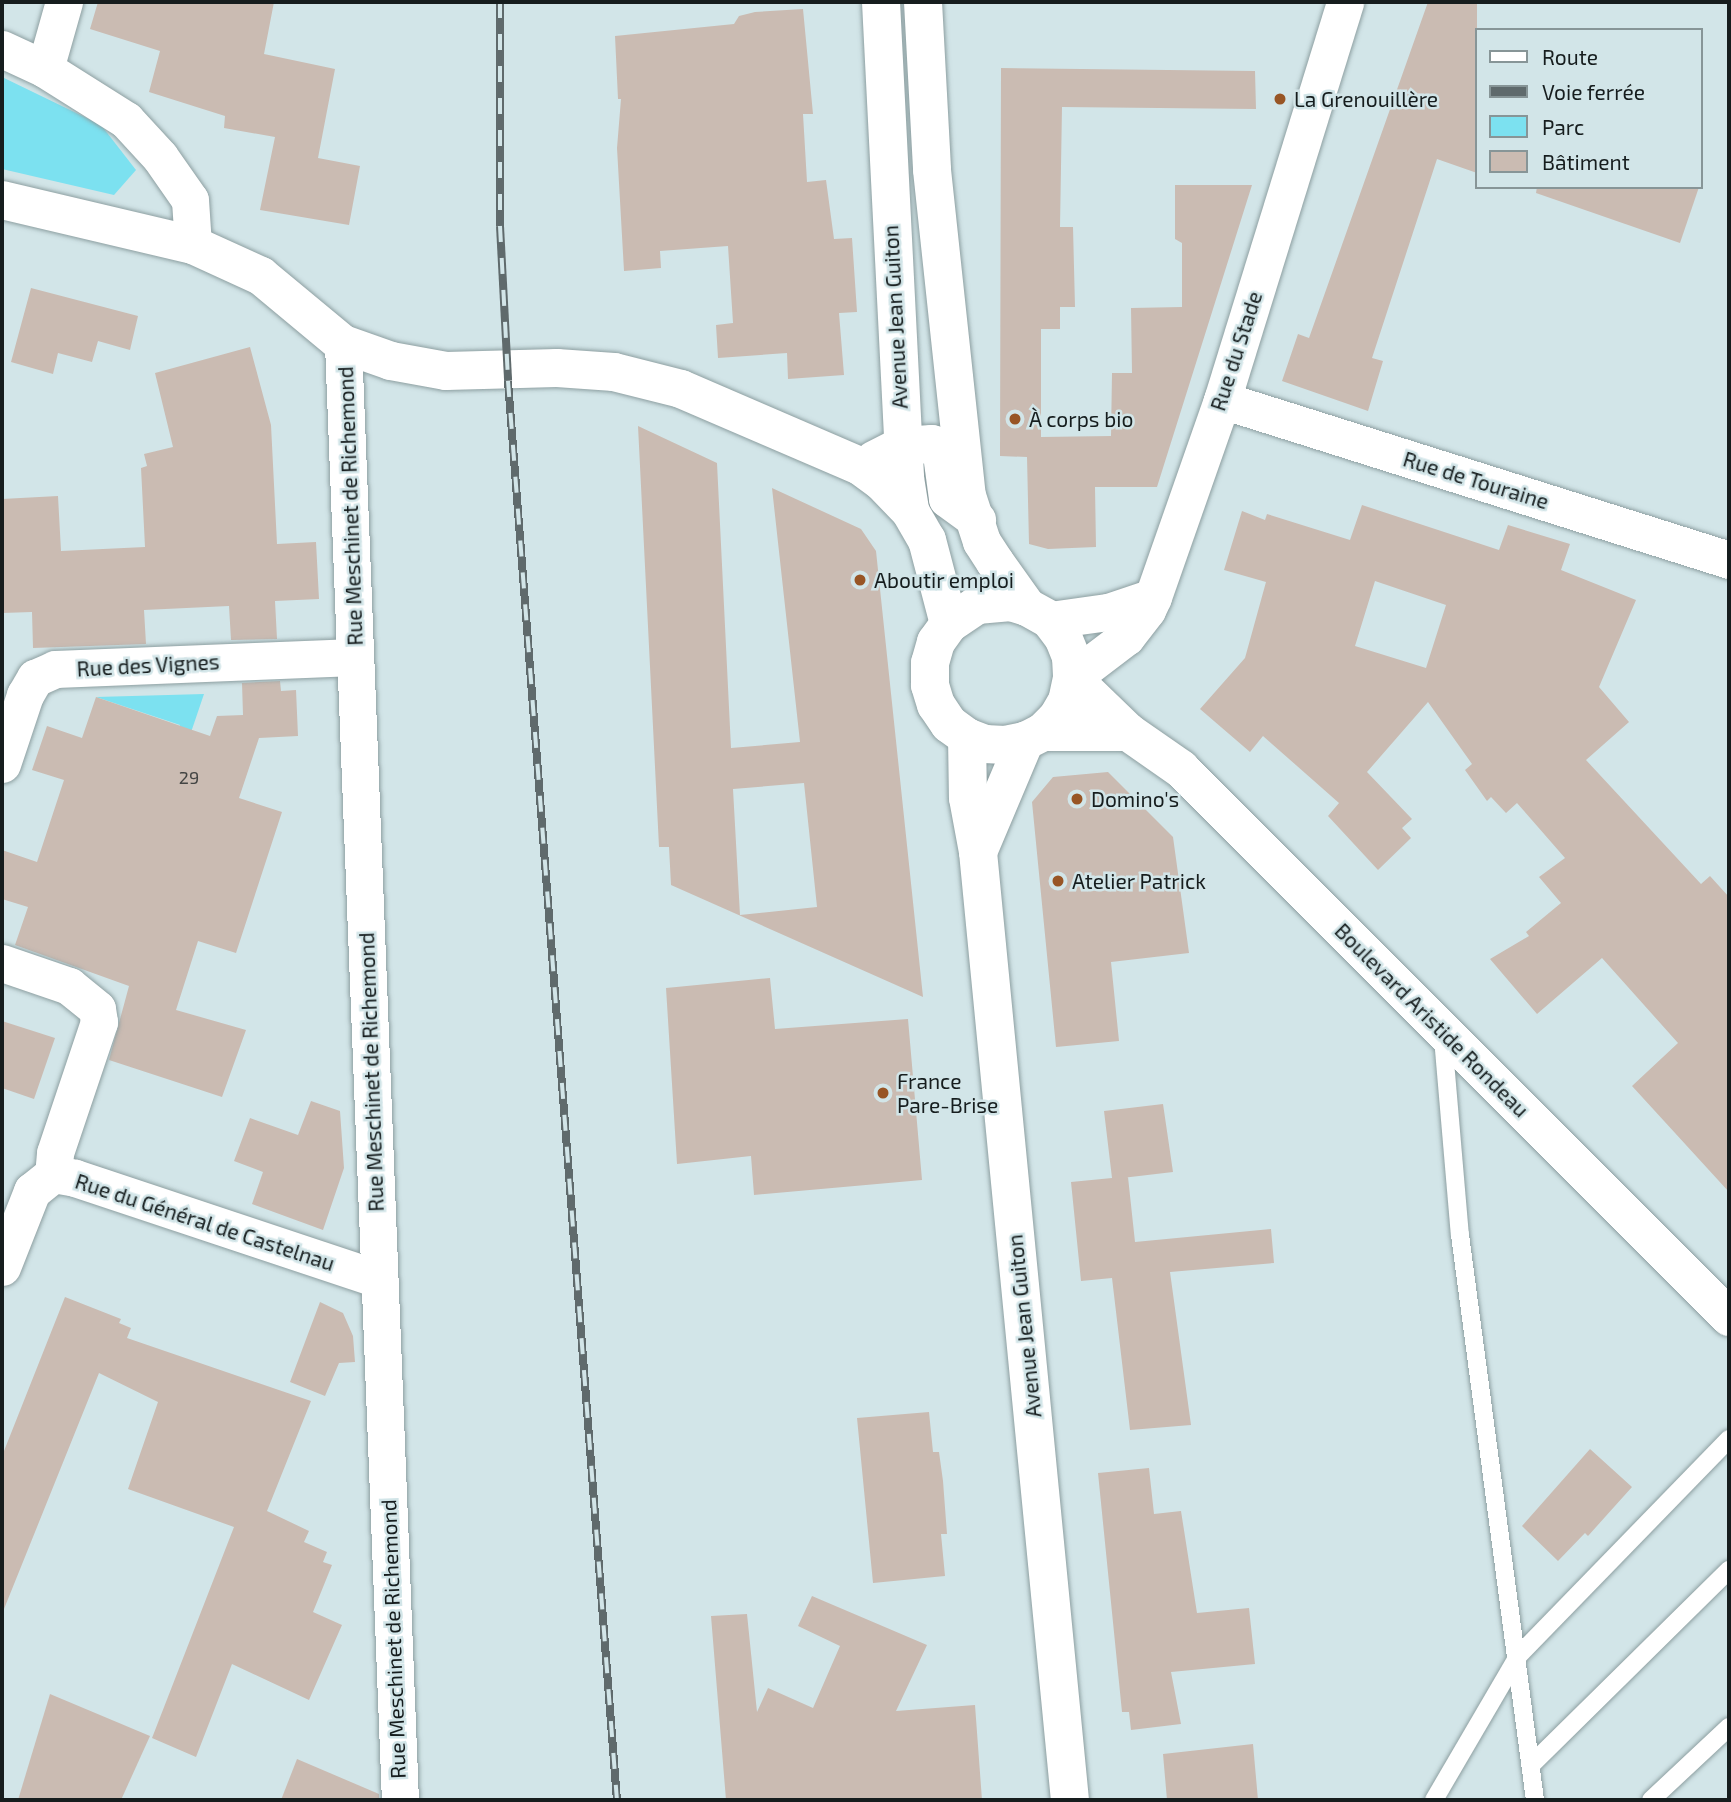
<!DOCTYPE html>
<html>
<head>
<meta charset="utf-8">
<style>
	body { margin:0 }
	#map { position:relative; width:1731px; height:1802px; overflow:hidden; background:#d2e5e8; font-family:"Exo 2",sans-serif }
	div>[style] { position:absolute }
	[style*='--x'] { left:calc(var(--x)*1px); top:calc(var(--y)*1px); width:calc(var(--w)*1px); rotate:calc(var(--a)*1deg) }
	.green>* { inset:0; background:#7ce1f0 }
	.building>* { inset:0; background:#cabbb2 }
	.roads { filter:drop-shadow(0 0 2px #8d9fa1) drop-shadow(0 0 2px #8d9fa1) }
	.service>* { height:18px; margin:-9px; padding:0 9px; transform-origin:9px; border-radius:9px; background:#fff }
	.minor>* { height:37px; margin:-18.5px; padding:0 18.5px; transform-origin:18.5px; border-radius:18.5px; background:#fff }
	.tertiary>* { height:38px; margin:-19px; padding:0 19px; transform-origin:19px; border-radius:19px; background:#fff }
	.secondary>* { height:38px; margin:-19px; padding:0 19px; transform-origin:19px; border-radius:19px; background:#fff }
	.rail>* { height:8px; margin-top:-4px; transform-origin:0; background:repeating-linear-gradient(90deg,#d2e5e8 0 16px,#5f6a6c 0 32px); box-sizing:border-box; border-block:2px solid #5f6a6c }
	.dots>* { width:19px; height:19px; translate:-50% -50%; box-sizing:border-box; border:4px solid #d2e5e8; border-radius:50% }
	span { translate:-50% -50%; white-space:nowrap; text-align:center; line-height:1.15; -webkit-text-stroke:5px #d2e5e8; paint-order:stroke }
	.number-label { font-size:18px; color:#434443 }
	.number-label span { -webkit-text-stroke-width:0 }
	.poi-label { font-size:21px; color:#161d1e }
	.left { translate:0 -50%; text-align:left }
	.street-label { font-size:21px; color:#161d1e }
	.frame { position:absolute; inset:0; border:4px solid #161d1e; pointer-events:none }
	.legend { position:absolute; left:1475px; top:28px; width:228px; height:161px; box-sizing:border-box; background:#d2e5e8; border:2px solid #879597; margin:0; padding:9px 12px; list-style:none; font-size:21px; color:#161d1e }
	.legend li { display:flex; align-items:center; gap:14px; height:35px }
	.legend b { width:35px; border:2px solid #879597 }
</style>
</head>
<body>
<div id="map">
	<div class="green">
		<div style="clip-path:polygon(2px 77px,101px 125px,136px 170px,114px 195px,2px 169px)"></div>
		<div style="clip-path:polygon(204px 694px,123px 933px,112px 929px,180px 725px,96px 697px)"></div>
	</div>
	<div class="building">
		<div style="clip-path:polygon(98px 2px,274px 2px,264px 54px,335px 69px,318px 158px,360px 166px,349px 225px,260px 210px,275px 137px,224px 128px,225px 116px,149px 92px,160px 51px,90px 29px)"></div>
		<div style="clip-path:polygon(1428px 2px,1477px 2px,1477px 173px,1437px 159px,1372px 358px,1383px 361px,1368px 411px,1282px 381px,1298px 334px,1309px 338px)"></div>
		<div style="clip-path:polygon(803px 9px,813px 114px,803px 114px,807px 182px,826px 180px,834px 239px,852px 238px,857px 312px,839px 313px,844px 375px,788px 379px,787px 353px,718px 358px,716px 325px,733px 323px,728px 246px,660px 251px,661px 268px,624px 271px,617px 148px,621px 99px,618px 99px,615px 36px,734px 24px,739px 16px,755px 12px)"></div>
		<div style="clip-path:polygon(1001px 68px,1255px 71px,1256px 109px,1062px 107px,1060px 227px,1073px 227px,1075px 307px,1060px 307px,1060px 329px,1041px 329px,1041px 437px,1111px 436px,1112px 373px,1132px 373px,1131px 308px,1182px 307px,1182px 243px,1175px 239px,1175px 185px,1252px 185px,1157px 487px,1095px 487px,1096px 547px,1048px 549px,1029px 544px,1027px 457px,1000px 456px)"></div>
		<div style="clip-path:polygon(1537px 187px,1699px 187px,1680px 243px,1536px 193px)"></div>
		<div style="clip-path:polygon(31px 288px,138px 316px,130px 350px,98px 341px,92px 362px,58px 353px,53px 374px,11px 362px)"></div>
		<div style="clip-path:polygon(250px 347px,271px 425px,277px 544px,316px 542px,319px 599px,275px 601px,277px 639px,231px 640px,229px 606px,144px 610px,146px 644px,33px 648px,32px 612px,2px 613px,2px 499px,58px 496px,61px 551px,145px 547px,141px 468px,147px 466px,144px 454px,173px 447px,155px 373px)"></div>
		<div style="clip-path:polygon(evenodd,638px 426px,717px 463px,731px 748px,800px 742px,772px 488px,861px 529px,876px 551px,923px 997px,671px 885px,669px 847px,659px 847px,638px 426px,804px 783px,817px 907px,740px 915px,733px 789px,804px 783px)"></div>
		<div style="clip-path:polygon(evenodd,1362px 505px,1499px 550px,1508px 525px,1570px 544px,1561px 570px,1636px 600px,1599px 687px,1629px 722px,1586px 760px,1701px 884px,1710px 876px,1729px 897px,1729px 1192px,1632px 1086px,1678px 1043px,1602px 958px,1537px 1014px,1490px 959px,1529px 936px,1526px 932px,1561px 903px,1539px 877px,1565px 858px,1517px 803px,1506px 813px,1491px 797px,1487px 801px,1465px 770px,1472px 764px,1428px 702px,1367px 772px,1412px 819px,1402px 828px,1411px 838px,1378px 870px,1328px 816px,1339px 803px,1263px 736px,1250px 752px,1200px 709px,1245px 658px,1266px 582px,1224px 570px,1242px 511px,1265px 520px,1267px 514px,1350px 540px,1362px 505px,1375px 581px,1446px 605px,1426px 668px,1355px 646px,1375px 581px)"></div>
		<div style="clip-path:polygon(280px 681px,281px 691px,296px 690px,298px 736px,259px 738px,239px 798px,282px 812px,236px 953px,198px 941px,176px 1010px,246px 1030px,222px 1097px,109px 1060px,129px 986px,15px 945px,28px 907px,2px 899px,2px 850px,37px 862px,64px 780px,32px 770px,47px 726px,82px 738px,96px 697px,210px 736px,217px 716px,243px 715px,242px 683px)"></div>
		<div style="clip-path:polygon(1108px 772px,1173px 837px,1189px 953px,1111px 962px,1119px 1041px,1056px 1047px,1032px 802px,1053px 777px)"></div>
		<div style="clip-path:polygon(770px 978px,775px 1029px,908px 1019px,922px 1180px,754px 1195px,751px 1156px,677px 1164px,666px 988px)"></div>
		<div style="clip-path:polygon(2px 1021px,55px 1038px,34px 1099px,2px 1088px)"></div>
		<div style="clip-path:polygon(311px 1101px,340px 1111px,344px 1168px,323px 1230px,252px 1204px,263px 1172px,234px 1161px,250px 1118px,298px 1135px)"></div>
		<div style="clip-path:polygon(1163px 1104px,1173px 1172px,1122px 1178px,1128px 1177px,1135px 1242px,1271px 1229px,1274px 1263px,1170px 1272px,1191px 1425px,1130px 1430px,1112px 1278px,1081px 1281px,1071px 1182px,1112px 1178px,1104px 1111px)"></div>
		<div style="clip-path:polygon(65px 1297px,121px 1319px,119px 1323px,131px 1328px,127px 1338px,311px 1401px,267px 1511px,309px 1531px,304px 1542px,327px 1552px,323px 1562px,332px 1565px,313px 1612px,342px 1625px,309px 1700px,232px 1664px,196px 1757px,152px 1738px,234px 1527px,128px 1489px,158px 1402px,99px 1373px,2px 1614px,2px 1456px)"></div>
		<div style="clip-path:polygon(320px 1302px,343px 1313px,353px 1336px,355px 1362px,339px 1363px,325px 1396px,290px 1382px)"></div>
		<div style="clip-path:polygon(929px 1412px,933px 1452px,939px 1452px,943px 1481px,947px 1534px,941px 1534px,945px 1576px,873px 1583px,857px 1418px)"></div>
		<div style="clip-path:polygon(1590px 1449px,1632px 1487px,1588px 1536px,1585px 1533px,1558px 1561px,1522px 1526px)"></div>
		<div style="clip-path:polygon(1149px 1468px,1154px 1514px,1181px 1511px,1197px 1613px,1249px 1608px,1255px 1664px,1171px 1672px,1181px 1724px,1131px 1730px,1129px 1712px,1122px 1712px,1098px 1473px)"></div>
		<div style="clip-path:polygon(812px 1596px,927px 1645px,896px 1711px,975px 1705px,982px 1800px,726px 1800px,711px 1616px,747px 1614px,757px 1712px,768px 1688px,813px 1708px,840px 1646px,798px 1626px)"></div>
		<div style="clip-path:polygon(50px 1694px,150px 1736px,121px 1800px,18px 1800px)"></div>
		<div style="clip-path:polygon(1253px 1744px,1258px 1800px,1167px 1800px,1163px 1754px)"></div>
		<div style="clip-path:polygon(297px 1759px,379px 1794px,379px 1800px,281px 1800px)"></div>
	</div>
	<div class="roads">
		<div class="service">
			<div style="--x:1443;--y:1038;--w:198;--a:85.1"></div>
			<div style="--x:1460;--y:1235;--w:570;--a:82.44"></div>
			<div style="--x:1531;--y:1765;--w:278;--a:-44.6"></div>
			<div style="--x:1434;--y:1800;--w:167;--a:-59.7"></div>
			<div style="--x:1518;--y:1656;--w:303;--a:-45.8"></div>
			<div style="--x:1651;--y:1800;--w:107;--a:-43.1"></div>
		</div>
		<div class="minor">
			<div style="--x:2;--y:49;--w:47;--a:24.9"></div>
			<div style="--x:45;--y:69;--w:96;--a:32.2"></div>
			<div style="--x:126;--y:120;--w:50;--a:47.4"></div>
			<div style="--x:160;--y:157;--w:52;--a:55.1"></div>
			<div style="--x:190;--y:200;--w:45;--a:86.2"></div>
			<div style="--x:45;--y:69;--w:70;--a:-74.2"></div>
			<div style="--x:343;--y:344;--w:1457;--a:87.76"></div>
			<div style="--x:1222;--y:400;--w:532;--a:17.51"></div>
			<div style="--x:1050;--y:620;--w:59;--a:-7.9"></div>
			<div style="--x:1108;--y:612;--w:47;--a:-18.4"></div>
			<div style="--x:1072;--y:678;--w:68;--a:-37.2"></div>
			<div style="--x:1126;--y:637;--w:34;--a:-52"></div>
			<div style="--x:1147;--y:610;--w:14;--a:-65"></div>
			<div style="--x:1153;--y:597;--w:209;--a:-70.7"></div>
			<div style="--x:1222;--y:400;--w:417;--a:-72.8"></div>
			<div style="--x:2;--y:764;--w:73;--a:-71.6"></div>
			<div style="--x:25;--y:695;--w:20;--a:-60"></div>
			<div style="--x:35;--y:678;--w:22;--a:-24"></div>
			<div style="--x:55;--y:669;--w:300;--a:-2.3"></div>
			<div style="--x:2;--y:963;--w:71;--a:18.9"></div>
			<div style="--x:69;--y:986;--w:36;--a:39"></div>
			<div style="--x:97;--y:1009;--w:13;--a:81"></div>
			<div style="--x:99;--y:1022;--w:138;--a:108.6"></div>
			<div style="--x:55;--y:1153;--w:21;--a:95"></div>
			<div style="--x:2;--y:1267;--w:82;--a:-68.5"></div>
			<div style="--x:32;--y:1191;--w:27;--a:-39"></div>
			<div style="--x:53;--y:1174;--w:22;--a:10"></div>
			<div style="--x:75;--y:1178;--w:320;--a:18.4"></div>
		</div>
		<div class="tertiary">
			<div style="--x:2;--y:200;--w:196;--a:13.3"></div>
			<div style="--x:193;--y:245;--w:75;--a:24.5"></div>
			<div style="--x:261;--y:276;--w:107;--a:39.7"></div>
			<div style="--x:343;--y:344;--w:51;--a:19.5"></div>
			<div style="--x:391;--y:361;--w:56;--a:10.3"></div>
			<div style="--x:446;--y:371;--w:111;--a:-1.5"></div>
			<div style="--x:557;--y:368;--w:57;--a:4"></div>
			<div style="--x:614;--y:372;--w:69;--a:14.2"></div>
			<div style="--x:681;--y:389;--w:195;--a:23.3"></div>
			<div style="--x:860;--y:466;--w:26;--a:36"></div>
			<div style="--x:881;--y:481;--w:42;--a:46"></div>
			<div style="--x:874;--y:460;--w:31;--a:-27"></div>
			<div style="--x:902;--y:446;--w:30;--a:-4"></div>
			<div style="--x:932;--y:444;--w:9;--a:18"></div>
			<div style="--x:941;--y:447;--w:52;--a:82.3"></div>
			<div style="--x:948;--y:499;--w:36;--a:36"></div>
			<div style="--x:1072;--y:678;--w:78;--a:44"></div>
			<div style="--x:1128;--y:732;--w:65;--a:34.9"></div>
			<div style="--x:1181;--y:769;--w:775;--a:45"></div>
			<div style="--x:1043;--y:732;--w:85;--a:0"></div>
		</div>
		<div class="secondary">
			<div style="--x:881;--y:2;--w:477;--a:87.1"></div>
			<div style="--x:905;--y:478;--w:33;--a:81"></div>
			<div style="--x:910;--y:511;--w:34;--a:60"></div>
			<div style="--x:927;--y:540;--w:87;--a:75.3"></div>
			<div style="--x:923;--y:2;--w:168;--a:86.9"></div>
			<div style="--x:932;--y:170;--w:328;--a:83.9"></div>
			<div style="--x:967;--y:496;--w:48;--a:71.9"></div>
			<div style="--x:982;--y:542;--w:24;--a:57"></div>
			<div style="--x:995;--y:562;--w:55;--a:54.6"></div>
			<div style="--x:1027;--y:607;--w:26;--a:29"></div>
			<div style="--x:1050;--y:620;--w:21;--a:53"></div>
			<div style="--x:1063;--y:637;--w:22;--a:68"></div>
			<div style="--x:1071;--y:657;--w:21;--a:87"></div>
			<div style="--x:1072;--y:678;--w:24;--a:102"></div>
			<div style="--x:1067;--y:701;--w:20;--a:120"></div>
			<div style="--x:1057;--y:718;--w:20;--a:135"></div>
			<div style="--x:1043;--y:732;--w:20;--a:153"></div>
			<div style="--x:1025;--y:741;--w:20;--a:169"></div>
			<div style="--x:1005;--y:745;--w:20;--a:-177"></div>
			<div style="--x:985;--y:744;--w:19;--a:-159"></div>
			<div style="--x:967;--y:737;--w:22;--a:-144"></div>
			<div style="--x:949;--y:724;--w:23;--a:-124"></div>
			<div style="--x:936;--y:705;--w:21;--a:-107"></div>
			<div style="--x:930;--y:685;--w:22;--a:-90"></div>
			<div style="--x:930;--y:663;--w:22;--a:-74"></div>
			<div style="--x:936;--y:642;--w:22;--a:-54"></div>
			<div style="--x:949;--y:624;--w:34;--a:-34"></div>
			<div style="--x:977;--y:605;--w:34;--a:-5"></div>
			<div style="--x:1011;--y:602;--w:17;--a:17"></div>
			<div style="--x:967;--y:737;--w:61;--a:89.1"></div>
			<div style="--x:968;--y:798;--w:55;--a:79.5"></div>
			<div style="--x:978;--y:852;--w:952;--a:84.46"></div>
			<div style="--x:978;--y:852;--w:121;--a:-67.1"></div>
		</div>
	</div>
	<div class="rail">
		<div style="--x:500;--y:2;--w:224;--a:90"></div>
		<div style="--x:500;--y:226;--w:155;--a:87"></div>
		<div style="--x:508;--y:381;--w:1423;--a:85.61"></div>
	</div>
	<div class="dots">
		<div style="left:1280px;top:99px;background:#985525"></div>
		<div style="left:1015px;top:419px;background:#985525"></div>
		<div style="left:860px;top:580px;background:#985525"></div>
		<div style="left:1077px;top:799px;background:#985525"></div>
		<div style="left:1058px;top:881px;background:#985525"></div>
		<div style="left:883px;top:1093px;background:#985525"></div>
	</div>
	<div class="number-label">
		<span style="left:189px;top:777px">29</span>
	</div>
	<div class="poi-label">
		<span class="left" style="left:1294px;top:99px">La Grenouillère</span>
		<span class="left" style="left:1029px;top:419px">À corps bio</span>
		<span class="left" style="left:874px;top:580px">Aboutir emploi</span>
		<span class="left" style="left:1091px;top:799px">Domino's</span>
		<span class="left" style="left:1072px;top:881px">Atelier Patrick</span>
		<span class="left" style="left:897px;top:1093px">France<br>Pare-Brise</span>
	</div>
	<div class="street-label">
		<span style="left:895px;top:317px;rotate:-93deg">Avenue Jean Guiton</span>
		<span style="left:1236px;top:351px;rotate:-72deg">Rue du Stade</span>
		<span style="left:1476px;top:480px;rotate:17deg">Rue de Touraine</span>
		<span style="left:350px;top:506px;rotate:-92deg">Rue Meschinet de Richemond</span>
		<span style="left:148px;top:665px;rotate:-3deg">Rue des Vignes</span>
		<span style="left:1432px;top:1020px;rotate:45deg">Boulevard Aristide Rondeau</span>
		<span style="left:371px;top:1072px;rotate:-92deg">Rue Meschinet de Richemond</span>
		<span style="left:205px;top:1222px;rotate:18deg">Rue du Général de Castelnau</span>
		<span style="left:1024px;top:1326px;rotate:-96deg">Avenue Jean Guiton</span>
		<span style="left:393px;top:1639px;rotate:-92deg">Rue Meschinet de Richemond</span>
	</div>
	<div class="frame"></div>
	<ul class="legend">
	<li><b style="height:9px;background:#fff"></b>Route</li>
	<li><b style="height:9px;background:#5f6a6c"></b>Voie ferrée</li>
	<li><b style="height:19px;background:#7ce1f0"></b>Parc</li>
	<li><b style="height:19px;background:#cabbb2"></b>Bâtiment</li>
	</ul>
</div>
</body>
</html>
